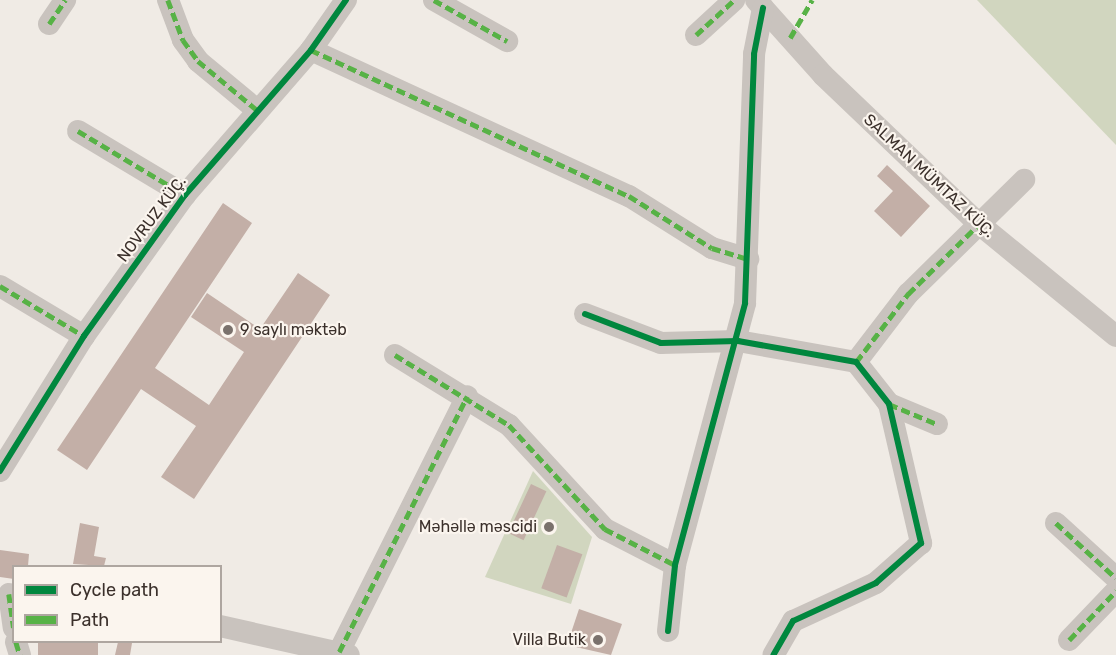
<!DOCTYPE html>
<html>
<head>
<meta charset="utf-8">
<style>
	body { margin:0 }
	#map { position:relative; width:1116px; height:655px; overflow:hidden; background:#f0ebe5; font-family:Rubik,sans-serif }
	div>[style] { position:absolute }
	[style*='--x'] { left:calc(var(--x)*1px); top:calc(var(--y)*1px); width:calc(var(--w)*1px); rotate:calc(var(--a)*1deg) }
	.green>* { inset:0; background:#d1d6bf }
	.building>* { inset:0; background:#c3afa7; transform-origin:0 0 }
	.minor>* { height:22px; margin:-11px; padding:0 11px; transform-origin:11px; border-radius:11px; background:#c9c3be }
	.quiet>* { height:4.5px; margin-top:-2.25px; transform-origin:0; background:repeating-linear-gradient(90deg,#57b246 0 9px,transparent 0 13.5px) }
	.cycleway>* { height:6px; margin:-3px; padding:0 3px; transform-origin:3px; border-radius:3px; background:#00873e }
	.dots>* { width:16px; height:16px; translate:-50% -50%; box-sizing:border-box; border:3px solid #fbf5ee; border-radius:50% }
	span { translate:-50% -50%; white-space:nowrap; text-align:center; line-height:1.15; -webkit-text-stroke:4.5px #fbf5ee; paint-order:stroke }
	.street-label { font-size:16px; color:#3b302b }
	.poi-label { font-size:16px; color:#3b302b }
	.left { translate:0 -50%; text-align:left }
	.right { translate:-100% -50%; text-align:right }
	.legend { position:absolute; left:12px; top:565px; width:210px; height:78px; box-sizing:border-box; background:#fbf5ee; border:2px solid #aea6a0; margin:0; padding:8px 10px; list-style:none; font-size:18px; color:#3b302b }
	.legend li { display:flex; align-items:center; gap:12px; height:30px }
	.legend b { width:30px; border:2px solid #aea6a0 }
</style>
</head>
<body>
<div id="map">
	<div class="green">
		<div style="clip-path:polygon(977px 0,1116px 0,1116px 145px)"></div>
		<div style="clip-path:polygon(533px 471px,592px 537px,571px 604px,485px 577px)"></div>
	</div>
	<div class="building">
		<div style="clip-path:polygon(887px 165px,930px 206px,901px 237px,874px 211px,893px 191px,877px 176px)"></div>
		<div style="clip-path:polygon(223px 203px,252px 223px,155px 368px,209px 405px,244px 352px,191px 317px,207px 293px,260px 329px,298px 273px,330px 295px,194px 499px,161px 477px,196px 426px,141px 389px,87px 470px,57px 450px)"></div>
		<div style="left:531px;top:484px;width:17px;height:54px;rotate:25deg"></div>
		<div style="clip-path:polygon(80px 523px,99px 527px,94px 556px,106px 558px,104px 566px,73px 564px)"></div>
		<div style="left:557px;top:545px;width:27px;height:46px;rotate:20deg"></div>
		<div style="clip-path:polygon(0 550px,29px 554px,28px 566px,14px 566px,14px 579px,0 577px)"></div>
		<div style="clip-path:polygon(579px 609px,622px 624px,611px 655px,567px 645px)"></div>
		<div style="left:38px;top:642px;width:60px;height:13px"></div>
		<div style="clip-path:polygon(118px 642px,132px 643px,130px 655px,115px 655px)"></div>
	</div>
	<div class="minor">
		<div style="--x:168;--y:0;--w:43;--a:69.4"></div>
		<div style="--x:183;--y:40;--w:26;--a:54"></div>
		<div style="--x:198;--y:61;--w:77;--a:39.7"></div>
		<div style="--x:434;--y:0;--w:84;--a:29.3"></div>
		<div style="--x:756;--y:0;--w:101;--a:48.2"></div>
		<div style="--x:823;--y:75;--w:216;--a:43.7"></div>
		<div style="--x:979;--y:224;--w:177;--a:39.3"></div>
		<div style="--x:49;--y:24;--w:29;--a:-56"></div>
		<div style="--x:696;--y:35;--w:52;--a:-42.6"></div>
		<div style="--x:311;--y:50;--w:350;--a:24.7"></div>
		<div style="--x:629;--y:196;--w:98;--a:32.1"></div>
		<div style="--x:712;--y:248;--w:38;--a:17"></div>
		<div style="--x:78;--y:131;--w:125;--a:30.9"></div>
		<div style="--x:0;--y:286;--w:98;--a:30.8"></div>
		<div style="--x:585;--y:314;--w:81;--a:20.9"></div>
		<div style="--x:661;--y:343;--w:77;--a:-1.5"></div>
		<div style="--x:738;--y:341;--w:120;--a:10.1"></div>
		<div style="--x:856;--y:362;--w:53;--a:51.8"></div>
		<div style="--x:889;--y:404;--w:143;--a:77"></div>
		<div style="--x:921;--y:543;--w:60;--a:138.4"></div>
		<div style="--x:876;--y:583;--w:91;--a:155.4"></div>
		<div style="--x:793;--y:621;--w:39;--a:120"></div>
		<div style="--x:395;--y:355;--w:134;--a:31.6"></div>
		<div style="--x:509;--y:425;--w:142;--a:47.3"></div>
		<div style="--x:605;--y:529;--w:79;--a:27.2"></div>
		<div style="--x:856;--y:362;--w:86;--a:-52.6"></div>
		<div style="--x:908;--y:294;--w:163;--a:-44.5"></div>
		<div style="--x:889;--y:404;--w:52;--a:22.6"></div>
		<div style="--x:0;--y:471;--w:159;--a:-58.1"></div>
		<div style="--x:84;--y:336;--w:173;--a:-54.4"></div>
		<div style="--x:185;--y:195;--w:192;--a:-49"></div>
		<div style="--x:311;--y:50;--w:61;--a:-55"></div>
		<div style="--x:1056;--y:523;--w:81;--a:42.5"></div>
		<div style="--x:9;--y:594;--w:34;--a:82"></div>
		<div style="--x:220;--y:626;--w:132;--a:12.7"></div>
		<div style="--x:668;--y:631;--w:66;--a:-83.9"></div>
		<div style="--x:675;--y:565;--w:271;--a:-75"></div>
		<div style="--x:745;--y:303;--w:249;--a:-87.9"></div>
		<div style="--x:754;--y:54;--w:47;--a:-78.9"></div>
		<div style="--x:1069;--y:640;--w:68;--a:-46.2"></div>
		<div style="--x:16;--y:642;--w:14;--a:73"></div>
		<div style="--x:339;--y:652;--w:286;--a:-63.4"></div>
	</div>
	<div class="quiet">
		<div style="--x:168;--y:0;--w:43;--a:69.4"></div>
		<div style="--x:183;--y:40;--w:26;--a:54"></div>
		<div style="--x:198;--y:61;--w:77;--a:39.7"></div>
		<div style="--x:434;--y:0;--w:84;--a:29.3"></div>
		<div style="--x:49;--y:24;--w:29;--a:-56"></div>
		<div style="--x:696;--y:35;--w:52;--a:-42.6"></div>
		<div style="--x:790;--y:38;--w:44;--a:-59.9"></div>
		<div style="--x:311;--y:50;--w:350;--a:24.7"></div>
		<div style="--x:629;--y:196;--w:98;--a:32.1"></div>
		<div style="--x:712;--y:248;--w:38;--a:17"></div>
		<div style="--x:78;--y:131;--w:125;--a:30.9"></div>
		<div style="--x:0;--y:286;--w:98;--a:30.8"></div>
		<div style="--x:395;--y:355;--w:134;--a:31.6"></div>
		<div style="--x:509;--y:425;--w:142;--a:47.3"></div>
		<div style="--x:605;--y:529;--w:79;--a:27.2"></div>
		<div style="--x:856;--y:362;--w:86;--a:-52.6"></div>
		<div style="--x:908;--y:294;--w:100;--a:-44.6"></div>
		<div style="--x:889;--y:404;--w:52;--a:22.6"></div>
		<div style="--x:1056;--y:523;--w:81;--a:42.5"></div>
		<div style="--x:9;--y:594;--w:34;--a:82"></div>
		<div style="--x:1069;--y:640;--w:68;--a:-46.2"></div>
		<div style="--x:16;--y:642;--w:14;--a:73"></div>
		<div style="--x:339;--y:652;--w:286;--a:-63.4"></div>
	</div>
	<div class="cycleway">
		<div style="--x:585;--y:314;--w:81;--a:20.9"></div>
		<div style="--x:661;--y:343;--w:77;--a:-1.5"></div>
		<div style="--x:738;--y:341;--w:120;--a:10.1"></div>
		<div style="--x:856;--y:362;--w:53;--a:51.8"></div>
		<div style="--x:889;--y:404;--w:143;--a:77"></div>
		<div style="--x:921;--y:543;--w:60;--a:138.4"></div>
		<div style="--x:876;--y:583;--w:91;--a:155.4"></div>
		<div style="--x:793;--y:621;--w:39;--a:120"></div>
		<div style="--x:0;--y:471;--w:159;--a:-58.1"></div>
		<div style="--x:84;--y:336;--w:173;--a:-54.4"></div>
		<div style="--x:185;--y:195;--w:192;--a:-49"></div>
		<div style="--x:311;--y:50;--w:61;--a:-55"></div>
		<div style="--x:668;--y:631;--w:66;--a:-83.9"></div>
		<div style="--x:675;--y:565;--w:271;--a:-75"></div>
		<div style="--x:745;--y:303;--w:249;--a:-87.9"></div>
		<div style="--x:754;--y:54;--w:47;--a:-78.9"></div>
	</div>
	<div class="dots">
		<div style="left:228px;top:330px;background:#7a716c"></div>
		<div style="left:549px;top:527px;background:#7a716c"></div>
		<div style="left:598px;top:640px;background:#7a716c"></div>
	</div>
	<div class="street-label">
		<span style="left:929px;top:176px;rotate:43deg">SALMAN MÜMTAZ KÜÇ.</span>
		<span style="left:152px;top:219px;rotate:-53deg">NOVRUZ KÜÇ.</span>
	</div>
	<div class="poi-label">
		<span class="left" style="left:240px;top:330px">9 saylı məktəb</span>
		<span class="right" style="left:537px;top:527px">Məhəllə məscidi</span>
		<span class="right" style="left:586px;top:640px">Villa Butik</span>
	</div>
	<ul class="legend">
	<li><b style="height:8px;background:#00873e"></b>Cycle path</li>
	<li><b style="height:8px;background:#57b246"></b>Path</li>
	</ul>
</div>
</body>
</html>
